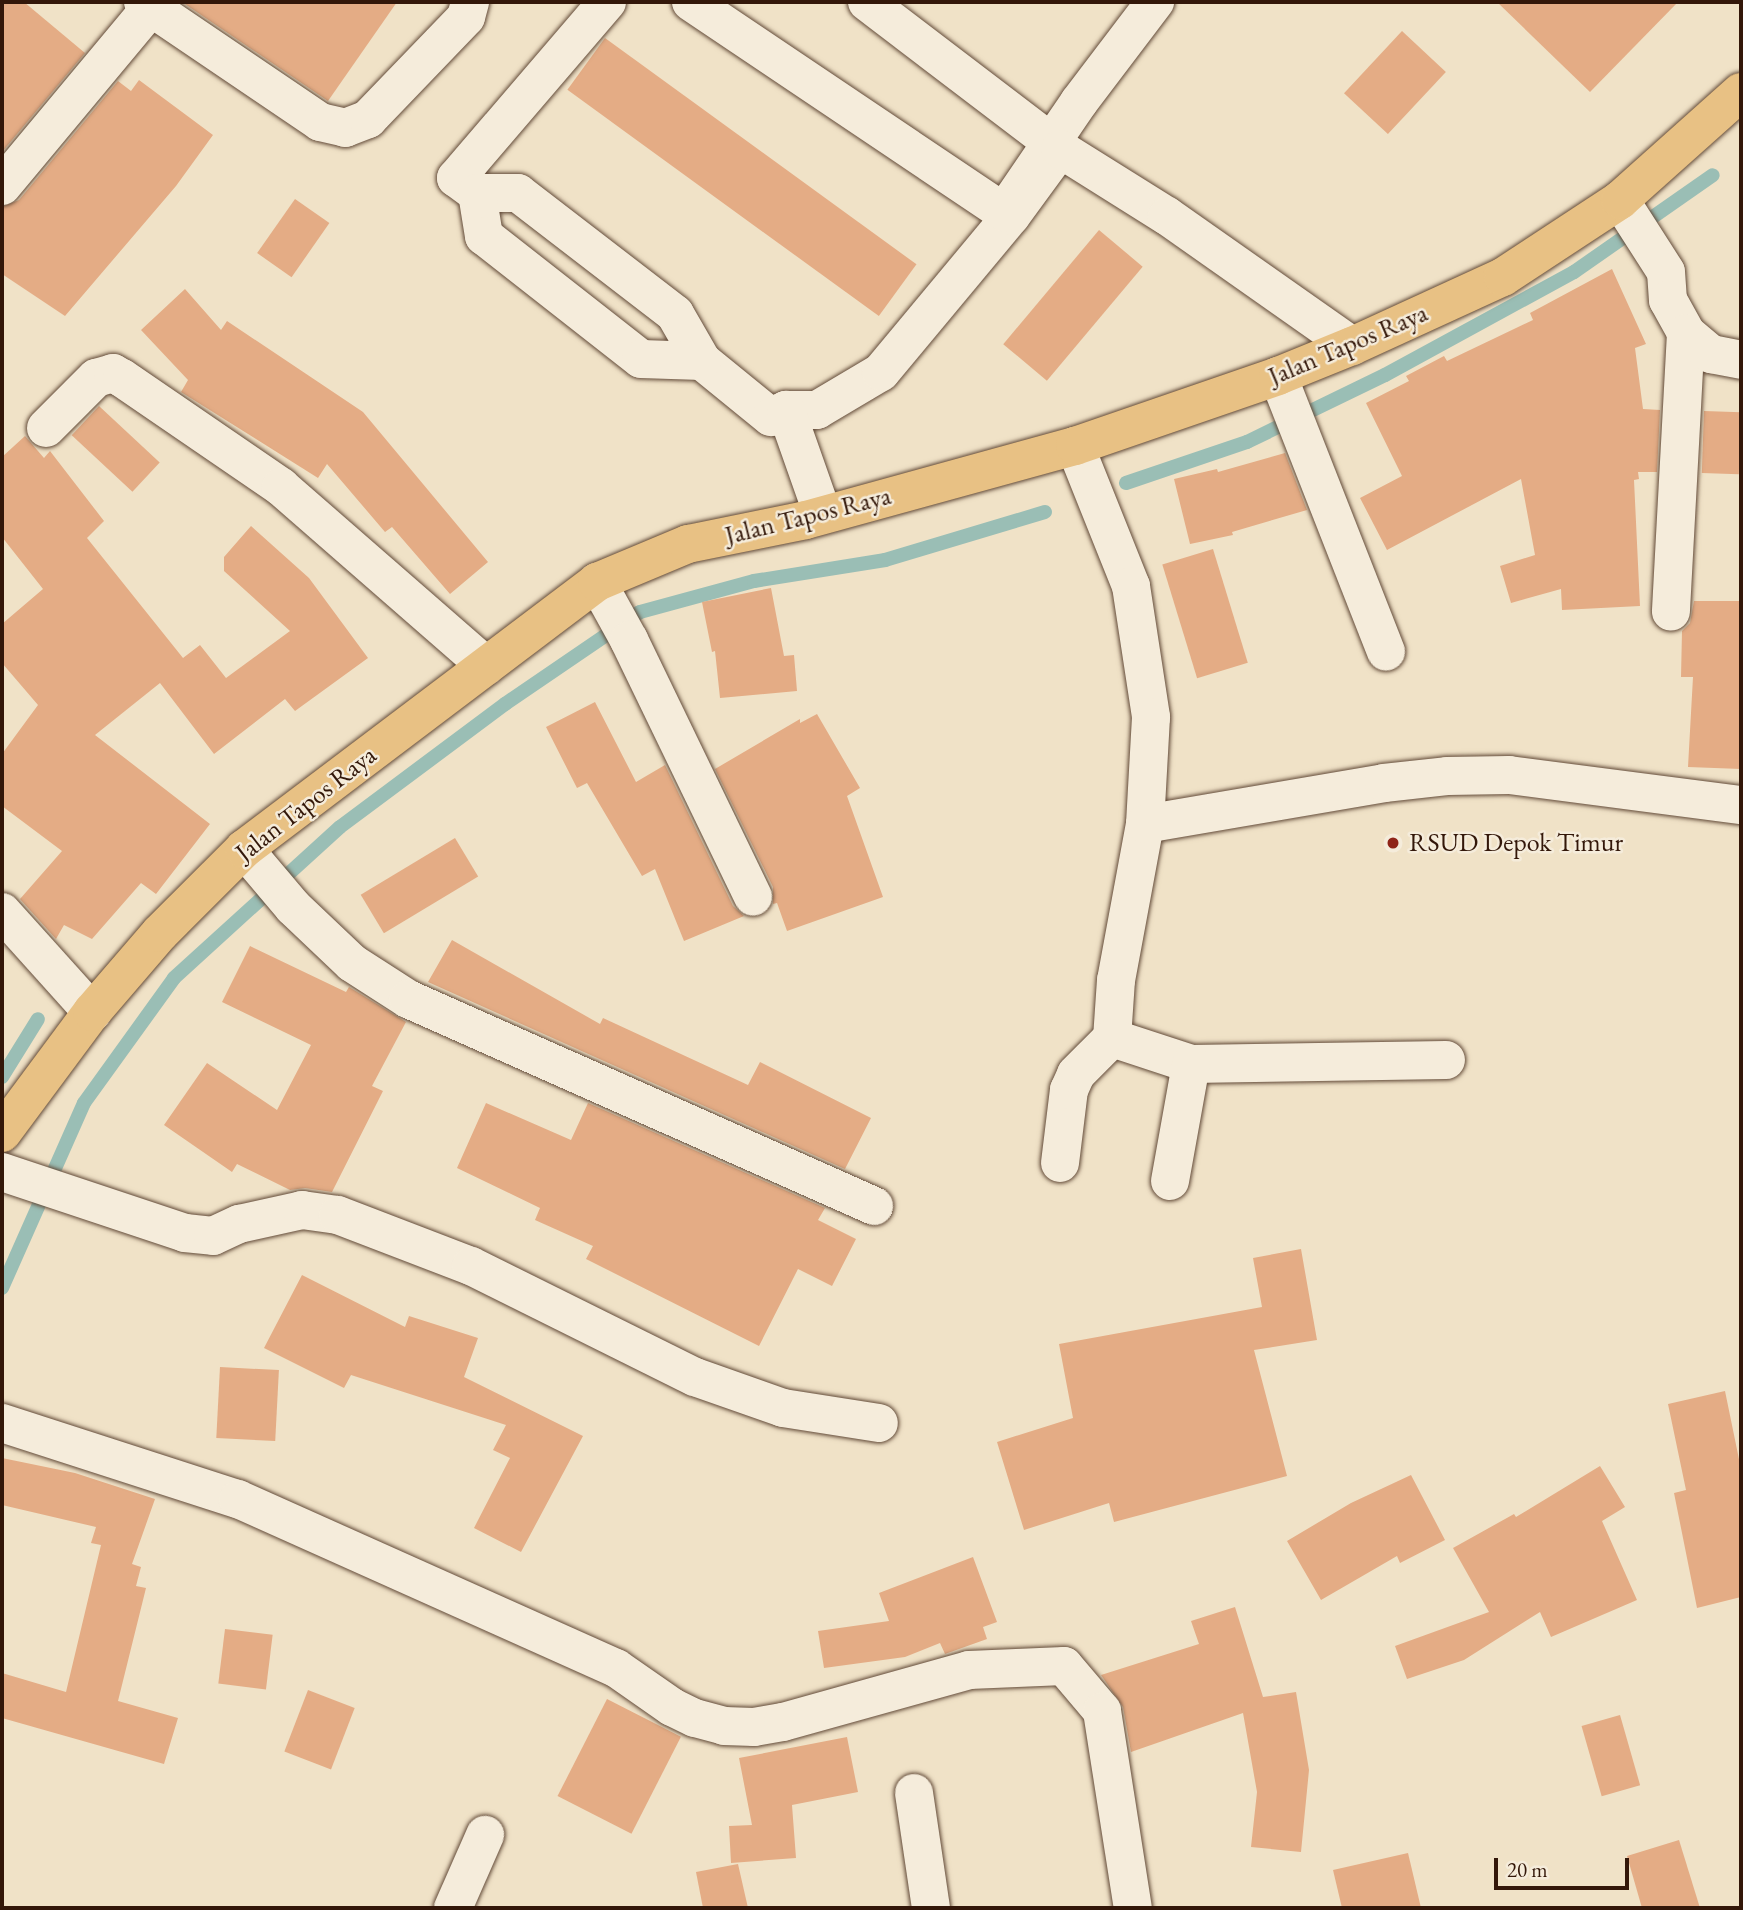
<!DOCTYPE html>
<html>
<head>
<meta charset="utf-8">
<style>
	body { margin:0 }
	#map { position:relative; width:1743px; height:1910px; overflow:hidden; background:#f0e2c7; font-family:"EB Garamond",serif }
	div>[style] { position:absolute }
	[style*='--x'] { left:calc(var(--x)*1px); top:calc(var(--y)*1px); width:calc(var(--w)*1px); rotate:calc(var(--a)*1deg) }
	.stream>* { height:14px; margin:-7px; padding:0 7px; transform-origin:7px; border-radius:7px; background:#9abeb5 }
	.building>* { inset:0; background:#e4ac85; transform-origin:0 0 }
	.roads { filter:drop-shadow(0 0 2px #624a38) drop-shadow(0 0 2px #624a38) }
	.minor>* { height:38px; margin:-19px; padding:0 19px; transform-origin:19px; border-radius:19px; background:#f5ecdb }
	.major>* { height:38px; margin:-19px; padding:0 19px; transform-origin:19px; border-radius:19px; background:#e8c184 }
	.dots>* { width:19px; height:19px; translate:-50% -50%; box-sizing:border-box; border:4px solid #f5ecdb; border-radius:50% }
	span { translate:-50% -50%; white-space:nowrap; text-align:center; line-height:1.15; -webkit-text-stroke:5px #f5ecdb; paint-order:stroke }
	.street-label { font-size:26px; color:#331709 }
	.poi-label { font-size:26px; color:#331709 }
	.left { translate:0 -50%; text-align:left }
	.frame { position:absolute; inset:0; border:4px solid #331709; pointer-events:none }
	.scale { position:absolute; left:1494px; top:1858px; width:135px; height:32px; box-sizing:border-box; border:4px solid #331709; border-top:0; padding-left:9px; font-size:21px; line-height:24px; white-space:nowrap; color:#331709; -webkit-text-stroke:5px #f5ecdb; paint-order:stroke }
</style>
</head>
<body>
<div id="map">
	<div class="stream">
		<div style="--x:1126;--y:483;--w:128;--a:-18.7"></div>
		<div style="--x:1247;--y:442;--w:153;--a:-25.9"></div>
		<div style="--x:1385;--y:375;--w:215;--a:-28.6"></div>
		<div style="--x:1574;--y:272;--w:169;--a:-34.9"></div>
		<div style="--x:2;--y:1077;--w:68;--a:-58.2"></div>
		<div style="--x:2;--y:1288;--w:202;--a:-66.1"></div>
		<div style="--x:84;--y:1103;--w:154;--a:-54.2"></div>
		<div style="--x:174;--y:978;--w:224;--a:-42.3"></div>
		<div style="--x:340;--y:827;--w:206;--a:-36.7"></div>
		<div style="--x:505;--y:704;--w:163;--a:-34.3"></div>
		<div style="--x:640;--y:612;--w:118;--a:-15.2"></div>
		<div style="--x:754;--y:581;--w:133;--a:-9.1"></div>
		<div style="--x:885;--y:560;--w:167;--a:-16.7"></div>
	</div>
	<div class="building">
		<div style="clip-path:polygon(2px 2px,24px 2px,85px 53px,2px 152px)"></div>
		<div style="clip-path:polygon(182px 2px,397px 2px,328px 101px)"></div>
		<div style="clip-path:polygon(1497px 2px,1678px 2px,1590px 92px)"></div>
		<div style="left:1402px;top:31px;width:60px;height:85px;rotate:43deg"></div>
		<div style="left:605px;top:38px;width:385px;height:64px;rotate:36deg"></div>
		<div style="clip-path:polygon(139px 80px,213px 135px,176px 186px,65px 316px,2px 274px,2px 207px,19px 200px,118px 81px,131px 91px)"></div>
		<div style="left:295px;top:199px;width:42px;height:66px;rotate:35deg"></div>
		<div style="left:1099px;top:230px;width:57px;height:149px;rotate:40deg"></div>
		<div style="clip-path:polygon(1612px 269px,1646px 344px,1635px 348px,1643px 409px,1660px 410px,1657px 472px,1638px 472px,1639px 479px,1634px 480px,1640px 606px,1562px 610px,1561px 589px,1511px 603px,1500px 566px,1535px 555px,1521px 479px,1387px 550px,1360px 498px,1402px 476px,1366px 403px,1409px 381px,1406px 376px,1444px 356px,1447px 361px,1533px 320px,1530px 313px)"></div>
		<div style="clip-path:polygon(185px 289px,221px 330px,227px 321px,363px 412px,488px 562px,450px 594px,392px 527px,385px 532px,327px 464px,318px 478px,181px 392px,188px 380px,141px 330px)"></div>
		<div style="left:99px;top:406px;width:83px;height:40px;rotate:43deg"></div>
		<div style="left:1704px;top:411px;width:37px;height:62px;rotate:2deg"></div>
		<div style="clip-path:polygon(25px 436px,44px 458px,50px 451px,104px 521px,87px 538px,183px 658px,200px 645px,226px 678px,290px 631px,224px 571px,224px 557px,251px 526px,309px 578px,368px 658px,295px 711px,285px 699px,214px 754px,160px 683px,95px 735px,210px 824px,156px 894px,141px 883px,92px 939px,64px 925px,56px 939px,20px 899px,62px 851px,2px 806px,2px 754px,38px 705px,2px 663px,2px 624px,43px 589px,2px 537px,2px 457px)"></div>
		<div style="clip-path:polygon(1285px 453px,1307px 510px,1232px 532px,1233px 535px,1190px 544px,1174px 479px,1217px 469px,1218px 472px)"></div>
		<div style="left:1213px;top:549px;width:119px;height:53px;rotate:73deg"></div>
		<div style="clip-path:polygon(771px 588px,784px 656px,794px 655px,797px 691px,720px 698px,715px 651px,712px 652px,702px 602px)"></div>
		<div style="clip-path:polygon(1694px 601px,1741px 601px,1741px 769px,1688px 767px,1693px 677px,1681px 677px,1682px 631px,1690px 623px)"></div>
		<div style="clip-path:polygon(595px 702px,636px 782px,665px 765px,733px 906px,744px 916px,684px 941px,655px 869px,642px 876px,587px 783px,577px 788px,546px 727px)"></div>
		<div style="clip-path:polygon(817px 714px,860px 788px,847px 796px,883px 897px,787px 931px,777px 903px,773px 904px,773px 887px,715px 769px,800px 719px,800px 723px)"></div>
		<div style="left:455px;top:838px;width:45px;height:110px;rotate:59deg"></div>
		<div style="clip-path:polygon(452px 940px,600px 1024px,603px 1018px,748px 1085px,760px 1062px,871px 1118px,845px 1169px,428px 982px)"></div>
		<div style="clip-path:polygon(250px 946px,346px 992px,349px 987px,406px 1022px,372px 1086px,383px 1091px,332px 1192px,305px 1188px,290px 1190px,237px 1164px,232px 1172px,164px 1125px,207px 1063px,277px 1110px,311px 1045px,222px 1002px)"></div>
		<div style="clip-path:polygon(486px 1103px,571px 1140px,588px 1103px,825px 1208px,818px 1220px,856px 1239px,832px 1286px,798px 1269px,759px 1346px,586px 1259px,593px 1246px,535px 1220px,540px 1208px,457px 1168px)"></div>
		<div style="clip-path:polygon(1301px 1249px,1317px 1340px,1254px 1350px,1287px 1476px,1114px 1522px,1109px 1503px,1024px 1530px,997px 1442px,1073px 1418px,1059px 1344px,1262px 1307px,1253px 1258px)"></div>
		<div style="clip-path:polygon(302px 1275px,405px 1327px,409px 1316px,478px 1338px,464px 1377px,583px 1436px,521px 1552px,474px 1528px,510px 1458px,493px 1450px,506px 1425px,351px 1375px,344px 1388px,264px 1348px)"></div>
		<div style="left:220px;top:1367px;width:59px;height:71px;rotate:3deg"></div>
		<div style="clip-path:polygon(1725px 1391px,1741px 1469px,1741px 1597px,1697px 1608px,1674px 1493px,1686px 1490px,1668px 1404px)"></div>
		<div style="clip-path:polygon(2px 1458px,75px 1473px,155px 1499px,132px 1564px,141px 1567px,136px 1586px,146px 1588px,118px 1701px,178px 1718px,164px 1764px,2px 1718px,2px 1673px,66px 1692px,101px 1545px,91px 1543px,96px 1527px,2px 1505px)"></div>
		<div style="clip-path:polygon(1600px 1466px,1625px 1507px,1602px 1521px,1637px 1600px,1551px 1637px,1540px 1612px,1464px 1660px,1407px 1679px,1395px 1646px,1489px 1612px,1453px 1548px,1514px 1514px,1516px 1517px)"></div>
		<div style="clip-path:polygon(1411px 1475px,1445px 1540px,1400px 1563px,1397px 1556px,1321px 1600px,1287px 1541px,1351px 1503px)"></div>
		<div style="clip-path:polygon(973px 1557px,997px 1622px,983px 1627px,987px 1639px,945px 1654px,940px 1643px,905px 1657px,824px 1668px,818px 1631px,889px 1621px,879px 1593px)"></div>
		<div style="clip-path:polygon(1235px 1607px,1263px 1697px,1296px 1692px,1309px 1770px,1301px 1852px,1251px 1847px,1257px 1792px,1243px 1713px,1131px 1752px,1123px 1707px,1101px 1675px,1199px 1644px,1191px 1621px)"></div>
		<div style="left:225px;top:1629px;width:48px;height:55px;rotate:7deg"></div>
		<div style="left:308px;top:1690px;width:50px;height:66px;rotate:21deg"></div>
		<div style="left:607px;top:1699px;width:83px;height:109px;rotate:27deg"></div>
		<div style="left:1620px;top:1715px;width:73px;height:40px;rotate:74deg"></div>
		<div style="clip-path:polygon(847px 1737px,858px 1792px,792px 1805px,796px 1858px,731px 1863px,729px 1826px,752px 1825px,739px 1758px)"></div>
		<div style="clip-path:polygon(1679px 1840px,1700px 1908px,1642px 1908px,1627px 1856px)"></div>
		<div style="clip-path:polygon(1408px 1853px,1421px 1908px,1342px 1908px,1333px 1870px)"></div>
		<div style="clip-path:polygon(738px 1864px,748px 1908px,703px 1908px,696px 1872px)"></div>
	</div>
	<div class="roads">
		<div class="minor">
			<div style="--x:143;--y:2;--w:214;--a:34.1"></div>
			<div style="--x:320;--y:122;--w:26;--a:13"></div>
			<div style="--x:345;--y:128;--w:25;--a:-21"></div>
			<div style="--x:368;--y:119;--w:141;--a:-46.1"></div>
			<div style="--x:466;--y:17;--w:16;--a:-75"></div>
			<div style="--x:607;--y:2;--w:232;--a:130.6"></div>
			<div style="--x:456;--y:178;--w:26;--a:36"></div>
			<div style="--x:477;--y:193;--w:41;--a:0"></div>
			<div style="--x:518;--y:193;--w:198;--a:37.6"></div>
			<div style="--x:675;--y:314;--w:54;--a:60.1"></div>
			<div style="--x:702;--y:361;--w:89;--a:39.1"></div>
			<div style="--x:771;--y:417;--w:17;--a:-25"></div>
			<div style="--x:786;--y:410;--w:31;--a:0"></div>
			<div style="--x:817;--y:410;--w:74;--a:-30.7"></div>
			<div style="--x:881;--y:372;--w:203;--a:-50.2"></div>
			<div style="--x:1011;--y:216;--w:83;--a:-53.8"></div>
			<div style="--x:691;--y:2;--w:377;--a:33.9"></div>
			<div style="--x:1004;--y:212;--w:133;--a:-55.7"></div>
			<div style="--x:1079;--y:102;--w:126;--a:-52.8"></div>
			<div style="--x:867;--y:2;--w:243;--a:37.3"></div>
			<div style="--x:1060;--y:149;--w:126;--a:32.1"></div>
			<div style="--x:1167;--y:216;--w:226;--a:35.1"></div>
			<div style="--x:2;--y:186;--w:233;--a:-50.2"></div>
			<div style="--x:477;--y:193;--w:44;--a:80.8"></div>
			<div style="--x:484;--y:236;--w:199;--a:38.1"></div>
			<div style="--x:641;--y:359;--w:61;--a:1.9"></div>
			<div style="--x:1620;--y:200;--w:85;--a:57.4"></div>
			<div style="--x:1666;--y:272;--w:28;--a:86"></div>
			<div style="--x:1668;--y:300;--w:38;--a:61"></div>
			<div style="--x:1686;--y:333;--w:279;--a:93.1"></div>
			<div style="--x:1686;--y:333;--w:33;--a:40"></div>
			<div style="--x:1711;--y:354;--w:31;--a:11"></div>
			<div style="--x:1278;--y:376;--w:296;--a:68.6"></div>
			<div style="--x:786;--y:410;--w:111;--a:70.6"></div>
			<div style="--x:46;--y:428;--w:71;--a:-45"></div>
			<div style="--x:96;--y:378;--w:18;--a:-16"></div>
			<div style="--x:113;--y:373;--w:10;--a:29"></div>
			<div style="--x:122;--y:378;--w:193;--a:34.4"></div>
			<div style="--x:281;--y:487;--w:272;--a:41.1"></div>
			<div style="--x:1075;--y:446;--w:151;--a:68.2"></div>
			<div style="--x:1131;--y:586;--w:133;--a:81.3"></div>
			<div style="--x:1151;--y:717;--w:107;--a:93.2"></div>
			<div style="--x:1145;--y:824;--w:159;--a:100.5"></div>
			<div style="--x:1116;--y:980;--w:58;--a:93.9"></div>
			<div style="--x:1112;--y:1038;--w:83;--a:18.2"></div>
			<div style="--x:1191;--y:1064;--w:255;--a:-0.9"></div>
			<div style="--x:597;--y:582;--w:66;--a:61.1"></div>
			<div style="--x:629;--y:640;--w:285;--a:64.2"></div>
			<div style="--x:1145;--y:824;--w:242;--a:-9.7"></div>
			<div style="--x:1384;--y:783;--w:63;--a:-6.3"></div>
			<div style="--x:1447;--y:776;--w:62;--a:-0.9"></div>
			<div style="--x:1509;--y:775;--w:234;--a:7.4"></div>
			<div style="--x:244;--y:849;--w:76;--a:49.8"></div>
			<div style="--x:293;--y:907;--w:81;--a:43.5"></div>
			<div style="--x:352;--y:963;--w:67;--a:32.7"></div>
			<div style="--x:408;--y:999;--w:510;--a:23.95"></div>
			<div style="--x:2;--y:912;--w:135;--a:48"></div>
			<div style="--x:1060;--y:1163;--w:74;--a:-83"></div>
			<div style="--x:1069;--y:1090;--w:17;--a:-66"></div>
			<div style="--x:1076;--y:1074;--w:51;--a:-45"></div>
			<div style="--x:2;--y:1172;--w:193;--a:18.4"></div>
			<div style="--x:185;--y:1233;--w:28;--a:6"></div>
			<div style="--x:213;--y:1236;--w:29;--a:-25"></div>
			<div style="--x:239;--y:1224;--w:65;--a:-12.5"></div>
			<div style="--x:302;--y:1210;--w:36;--a:8"></div>
			<div style="--x:338;--y:1215;--w:142;--a:21"></div>
			<div style="--x:471;--y:1266;--w:250;--a:26.4"></div>
			<div style="--x:695;--y:1377;--w:93;--a:19.4"></div>
			<div style="--x:783;--y:1408;--w:97;--a:8.9"></div>
			<div style="--x:1170;--y:1181;--w:119;--a:-79.8"></div>
			<div style="--x:2;--y:1423;--w:248;--a:17.9"></div>
			<div style="--x:238;--y:1499;--w:414;--a:24.1"></div>
			<div style="--x:616;--y:1668;--w:68;--a:34.9"></div>
			<div style="--x:672;--y:1707;--w:25;--a:26"></div>
			<div style="--x:695;--y:1718;--w:30;--a:15"></div>
			<div style="--x:724;--y:1726;--w:30;--a:2"></div>
			<div style="--x:754;--y:1727;--w:29;--a:-10"></div>
			<div style="--x:783;--y:1722;--w:193;--a:-15.6"></div>
			<div style="--x:969;--y:1670;--w:95;--a:-2.4"></div>
			<div style="--x:1064;--y:1666;--w:59;--a:49.8"></div>
			<div style="--x:1102;--y:1711;--w:199;--a:81.1"></div>
			<div style="--x:914;--y:1793;--w:116;--a:81.6"></div>
			<div style="--x:453;--y:1908;--w:80;--a:-66.3"></div>
		</div>
		<div class="major">
			<div style="--x:2;--y:1133;--w:151;--a:-53.4"></div>
			<div style="--x:92;--y:1012;--w:104;--a:-49.3"></div>
			<div style="--x:160;--y:933;--w:119;--a:-45"></div>
			<div style="--x:244;--y:849;--w:443;--a:-37.1"></div>
			<div style="--x:597;--y:582;--w:99;--a:-22.7"></div>
			<div style="--x:688;--y:544;--w:120;--a:-11.5"></div>
			<div style="--x:806;--y:520;--w:279;--a:-15.4"></div>
			<div style="--x:1075;--y:446;--w:215;--a:-19"></div>
			<div style="--x:1278;--y:376;--w:80;--a:-22.1"></div>
			<div style="--x:1352;--y:346;--w:166;--a:-24.6"></div>
			<div style="--x:1503;--y:277;--w:140;--a:-33.3"></div>
			<div style="--x:1620;--y:200;--w:162;--a:-41.8"></div>
		</div>
	</div>
	<div class="dots">
		<div style="left:1393px;top:843px;background:#8f2418"></div>
	</div>
	<div class="street-label">
		<span style="left:1348px;top:345px;rotate:-23deg">Jalan Tapos Raya</span>
		<span style="left:808px;top:516px;rotate:-14deg">Jalan Tapos Raya</span>
		<span style="left:306px;top:804px;rotate:-38deg">Jalan Tapos Raya</span>
	</div>
	<div class="poi-label">
		<span class="left" style="left:1409px;top:843px">RSUD Depok Timur</span>
	</div>
	<div class="frame"></div>
	<div class="scale">20 m</div>
</div>
</body>
</html>
